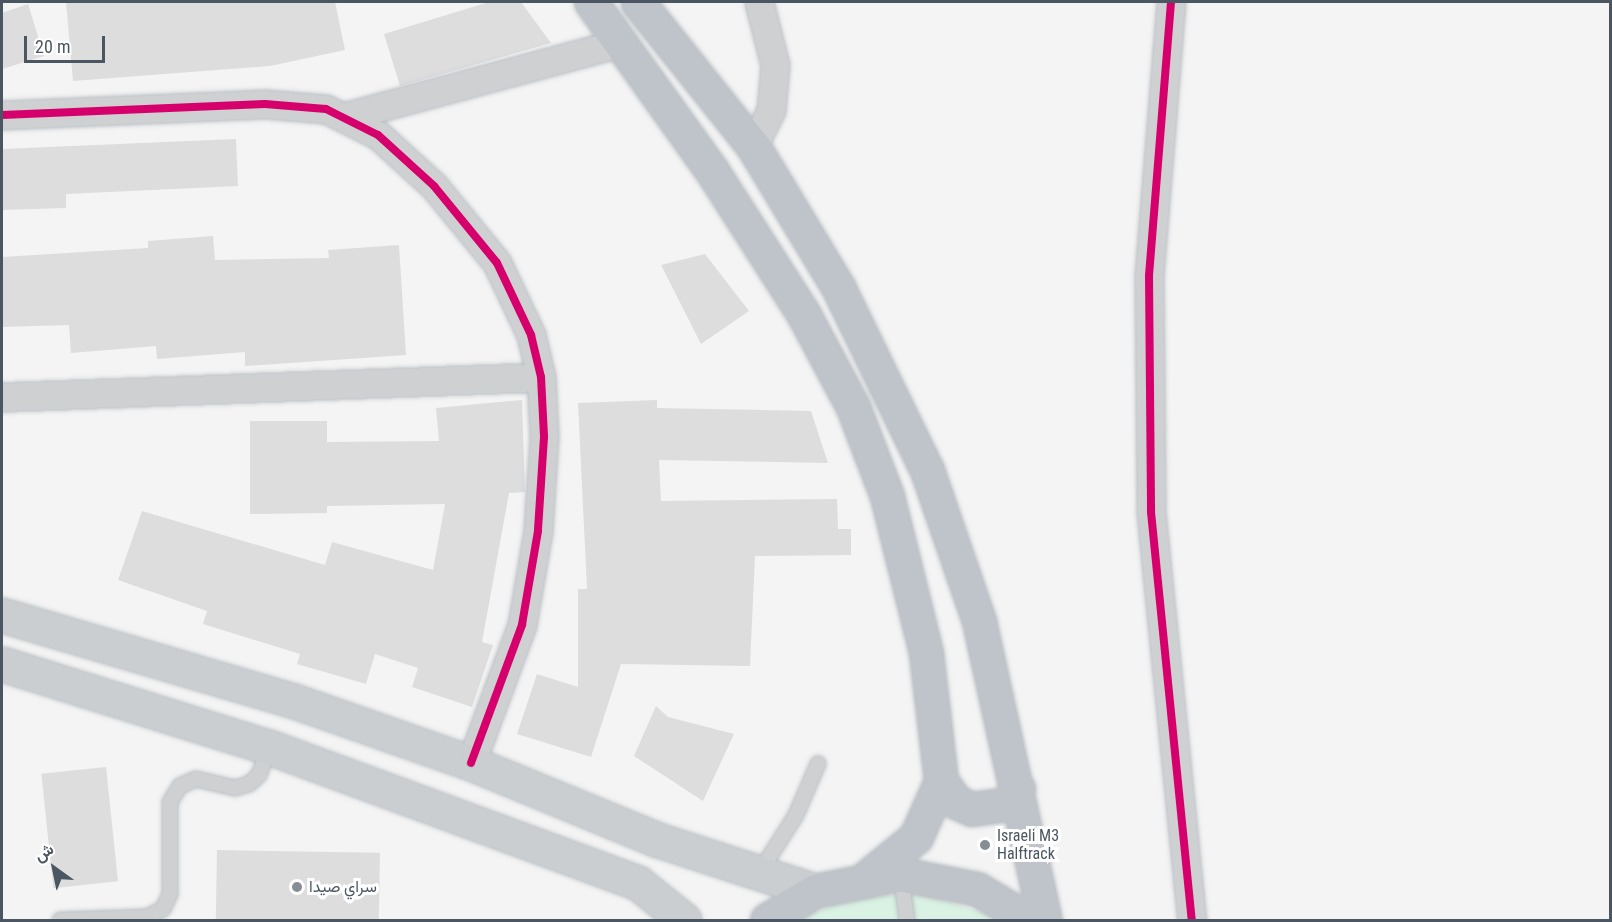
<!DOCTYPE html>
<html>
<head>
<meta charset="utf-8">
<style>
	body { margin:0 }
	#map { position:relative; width:1612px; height:922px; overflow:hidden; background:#f4f4f4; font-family:"Roboto Condensed",Vazirmatn,sans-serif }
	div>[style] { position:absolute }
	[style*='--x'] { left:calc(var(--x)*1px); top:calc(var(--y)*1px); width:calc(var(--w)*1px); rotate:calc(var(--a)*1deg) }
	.green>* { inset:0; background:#d9f2e3 }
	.building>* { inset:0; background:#ddddde; transform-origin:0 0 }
	.roads { filter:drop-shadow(0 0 2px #b9bec3) drop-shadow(0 0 2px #b9bec3) }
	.lane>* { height:14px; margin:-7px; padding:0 7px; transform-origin:7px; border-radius:7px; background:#ced0d2 }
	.street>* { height:27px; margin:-13.5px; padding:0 13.5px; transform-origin:13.5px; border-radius:13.5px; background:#ced0d2 }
	.primary>* { height:33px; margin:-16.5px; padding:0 16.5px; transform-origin:16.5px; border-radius:16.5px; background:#caced1 }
	.highway>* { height:33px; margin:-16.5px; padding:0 16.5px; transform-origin:16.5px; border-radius:16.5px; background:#bec4c9 }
	.cycleway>* { height:8px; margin:-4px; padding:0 4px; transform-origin:4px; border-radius:4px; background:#d6006c }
	.dots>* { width:16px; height:16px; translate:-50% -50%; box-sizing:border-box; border:3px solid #fff; border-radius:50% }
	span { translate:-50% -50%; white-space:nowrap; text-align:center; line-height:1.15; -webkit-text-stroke:6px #fff; paint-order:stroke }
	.poi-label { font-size:16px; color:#4a5661 }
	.left { translate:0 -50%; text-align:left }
	.frame { position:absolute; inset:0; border:3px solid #4a5661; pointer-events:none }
	.north { position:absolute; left:24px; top:838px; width:60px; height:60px; -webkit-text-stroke:4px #fff; paint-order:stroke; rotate:327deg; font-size:16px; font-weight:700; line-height:24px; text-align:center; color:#4a5661 }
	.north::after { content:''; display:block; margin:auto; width:21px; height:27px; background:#4a5661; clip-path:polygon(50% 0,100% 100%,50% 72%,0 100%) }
	.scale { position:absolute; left:24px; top:36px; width:81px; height:27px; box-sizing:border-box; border:3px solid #4a5661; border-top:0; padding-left:8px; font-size:18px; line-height:21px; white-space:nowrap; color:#4a5661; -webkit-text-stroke:4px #fff; paint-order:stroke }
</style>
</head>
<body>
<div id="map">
	<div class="green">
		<div style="clip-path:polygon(921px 894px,985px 913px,991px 920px,796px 920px,854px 897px)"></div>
	</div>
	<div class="building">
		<div style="clip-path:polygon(66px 2px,335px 2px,345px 50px,270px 66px,73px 81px)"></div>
		<div style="clip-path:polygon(489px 2px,521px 2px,551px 43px,400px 86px,384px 34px)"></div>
		<div style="clip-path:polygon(28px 4px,44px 56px,2px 69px,2px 13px)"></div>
		<div style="clip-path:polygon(236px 139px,238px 186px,66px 194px,66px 208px,2px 210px,2px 149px)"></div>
		<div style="clip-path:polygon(213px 236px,215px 260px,329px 258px,328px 250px,399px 245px,406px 355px,245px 366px,245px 352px,157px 359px,156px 346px,71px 353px,69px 325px,2px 327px,2px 257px,148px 248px,148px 241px)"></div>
		<div style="clip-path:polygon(705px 254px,749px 311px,701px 344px,661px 265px)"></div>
		<div style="clip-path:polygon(522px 400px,525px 492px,509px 493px,482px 642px,493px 645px,472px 707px,412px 687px,418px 668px,375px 654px,366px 684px,297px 664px,300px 654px,203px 624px,207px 611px,118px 580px,142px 511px,325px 565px,332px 542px,433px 570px,445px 504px,327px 506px,327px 513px,250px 514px,250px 421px,327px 421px,327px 442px,439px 441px,436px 408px)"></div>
		<div style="clip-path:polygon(657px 400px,657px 408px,811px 411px,828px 463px,659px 460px,661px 501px,837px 499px,838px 529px,851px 529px,851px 555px,755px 556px,750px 666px,621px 664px,591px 757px,517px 734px,537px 674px,578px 687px,578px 589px,587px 589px,578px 403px)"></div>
		<div style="clip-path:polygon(656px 706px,668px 717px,734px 734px,703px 801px,634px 756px)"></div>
		<div style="left:106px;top:767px;width:115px;height:65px;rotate:84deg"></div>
		<div style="left:217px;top:850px;width:163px;height:71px;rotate:1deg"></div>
	</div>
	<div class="roads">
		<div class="lane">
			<div style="--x:761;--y:870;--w:65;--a:-57.5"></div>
			<div style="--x:796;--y:815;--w:56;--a:-66.7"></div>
			<div style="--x:901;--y:875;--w:45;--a:82.4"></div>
			<div style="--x:60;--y:920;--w:87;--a:-2"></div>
			<div style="--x:147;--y:917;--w:18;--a:-27"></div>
			<div style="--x:163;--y:909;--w:17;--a:-65"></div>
			<div style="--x:170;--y:894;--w:92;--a:-90"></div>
			<div style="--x:170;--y:802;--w:19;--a:-58"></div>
			<div style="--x:180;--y:786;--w:17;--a:-24"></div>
			<div style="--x:196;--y:779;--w:40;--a:13"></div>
			<div style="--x:235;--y:788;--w:15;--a:-16"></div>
			<div style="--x:249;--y:784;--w:13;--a:-42"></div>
			<div style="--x:259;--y:775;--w:30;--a:-70"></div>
		</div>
		<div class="street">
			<div style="--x:1171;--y:2;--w:275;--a:94.6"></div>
			<div style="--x:1149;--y:276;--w:236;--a:89.5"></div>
			<div style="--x:1151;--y:512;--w:410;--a:84.3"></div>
			<div style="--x:2;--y:115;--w:263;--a:-2.4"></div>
			<div style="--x:265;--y:104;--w:61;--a:4.7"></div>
			<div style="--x:326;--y:109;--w:58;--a:26.6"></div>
			<div style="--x:378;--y:135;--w:76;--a:42.3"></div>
			<div style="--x:434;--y:186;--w:99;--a:50.7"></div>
			<div style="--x:497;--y:263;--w:80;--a:64.7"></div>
			<div style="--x:531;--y:335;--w:43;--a:76.6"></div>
			<div style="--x:541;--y:377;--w:60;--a:87.1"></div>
			<div style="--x:544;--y:437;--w:94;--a:93.7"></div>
			<div style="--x:538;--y:531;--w:95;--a:99.7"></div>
			<div style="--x:522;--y:625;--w:147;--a:110.3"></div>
			<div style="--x:347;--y:116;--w:286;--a:-15"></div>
			<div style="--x:753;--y:146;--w:40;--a:-63.4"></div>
			<div style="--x:771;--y:110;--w:45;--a:-84.9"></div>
			<div style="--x:775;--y:65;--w:65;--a:-104.3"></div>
			<div style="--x:2;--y:397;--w:539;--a:-2.13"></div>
		</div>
		<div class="primary">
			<div style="--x:2;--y:615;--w:304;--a:16.4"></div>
			<div style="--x:294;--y:701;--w:188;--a:19.3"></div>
			<div style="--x:471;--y:763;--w:199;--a:22.4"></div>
			<div style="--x:655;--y:839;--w:168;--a:18"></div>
			<div style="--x:2;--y:664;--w:280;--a:17.3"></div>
			<div style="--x:269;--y:747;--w:393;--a:20.2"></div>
			<div style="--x:638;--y:883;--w:59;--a:38.8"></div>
		</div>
		<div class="highway">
			<div style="--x:591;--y:2;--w:208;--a:54.4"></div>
			<div style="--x:712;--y:171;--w:171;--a:57.4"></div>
			<div style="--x:804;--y:315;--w:104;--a:62"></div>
			<div style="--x:853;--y:407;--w:95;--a:69.1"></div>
			<div style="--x:887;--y:496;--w:162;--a:76"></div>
			<div style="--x:926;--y:653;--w:129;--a:83.3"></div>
			<div style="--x:941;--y:781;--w:61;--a:114.1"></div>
			<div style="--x:916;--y:837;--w:63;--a:140.8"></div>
			<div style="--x:638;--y:2;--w:184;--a:51.4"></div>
			<div style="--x:753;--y:146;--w:165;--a:58.9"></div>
			<div style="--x:838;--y:287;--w:203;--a:64.1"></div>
			<div style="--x:927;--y:470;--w:160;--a:71"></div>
			<div style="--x:979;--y:621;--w:306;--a:77.6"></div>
			<div style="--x:941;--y:781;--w:26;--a:54"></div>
			<div style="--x:956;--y:802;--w:17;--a:24"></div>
			<div style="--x:972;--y:809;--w:35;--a:-8"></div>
			<div style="--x:1007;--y:804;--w:19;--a:-54"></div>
			<div style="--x:767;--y:920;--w:56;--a:-31.1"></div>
			<div style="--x:815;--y:891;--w:87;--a:-11.3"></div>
			<div style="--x:900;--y:874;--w:78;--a:11"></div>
			<div style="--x:977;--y:889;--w:61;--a:30.8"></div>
		</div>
	</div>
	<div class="cycleway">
		<div style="--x:1171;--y:2;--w:275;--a:94.6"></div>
		<div style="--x:1149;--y:276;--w:236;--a:89.5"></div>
		<div style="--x:1151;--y:512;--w:410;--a:84.3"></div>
		<div style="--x:2;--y:115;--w:263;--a:-2.4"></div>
		<div style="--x:265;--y:104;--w:61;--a:4.7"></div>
		<div style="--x:326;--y:109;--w:58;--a:26.6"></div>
		<div style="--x:378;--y:135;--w:76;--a:42.3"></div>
		<div style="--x:434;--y:186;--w:99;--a:50.7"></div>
		<div style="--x:497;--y:263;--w:80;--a:64.7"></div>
		<div style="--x:531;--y:335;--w:43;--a:76.6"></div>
		<div style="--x:541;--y:377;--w:60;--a:87.1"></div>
		<div style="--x:544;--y:437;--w:94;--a:93.7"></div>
		<div style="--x:538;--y:531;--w:95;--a:99.7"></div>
		<div style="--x:522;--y:625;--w:147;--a:110.3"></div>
	</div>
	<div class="dots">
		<div style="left:985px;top:845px;background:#868d94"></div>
		<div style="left:297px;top:887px;background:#868d94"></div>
	</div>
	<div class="poi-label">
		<span class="left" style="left:997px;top:845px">Israeli M3<br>Halftrack</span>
		<span class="left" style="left:309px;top:887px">سراي صيدا</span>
	</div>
	<div class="frame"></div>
	<div class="north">ش</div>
	<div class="scale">20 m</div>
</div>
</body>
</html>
